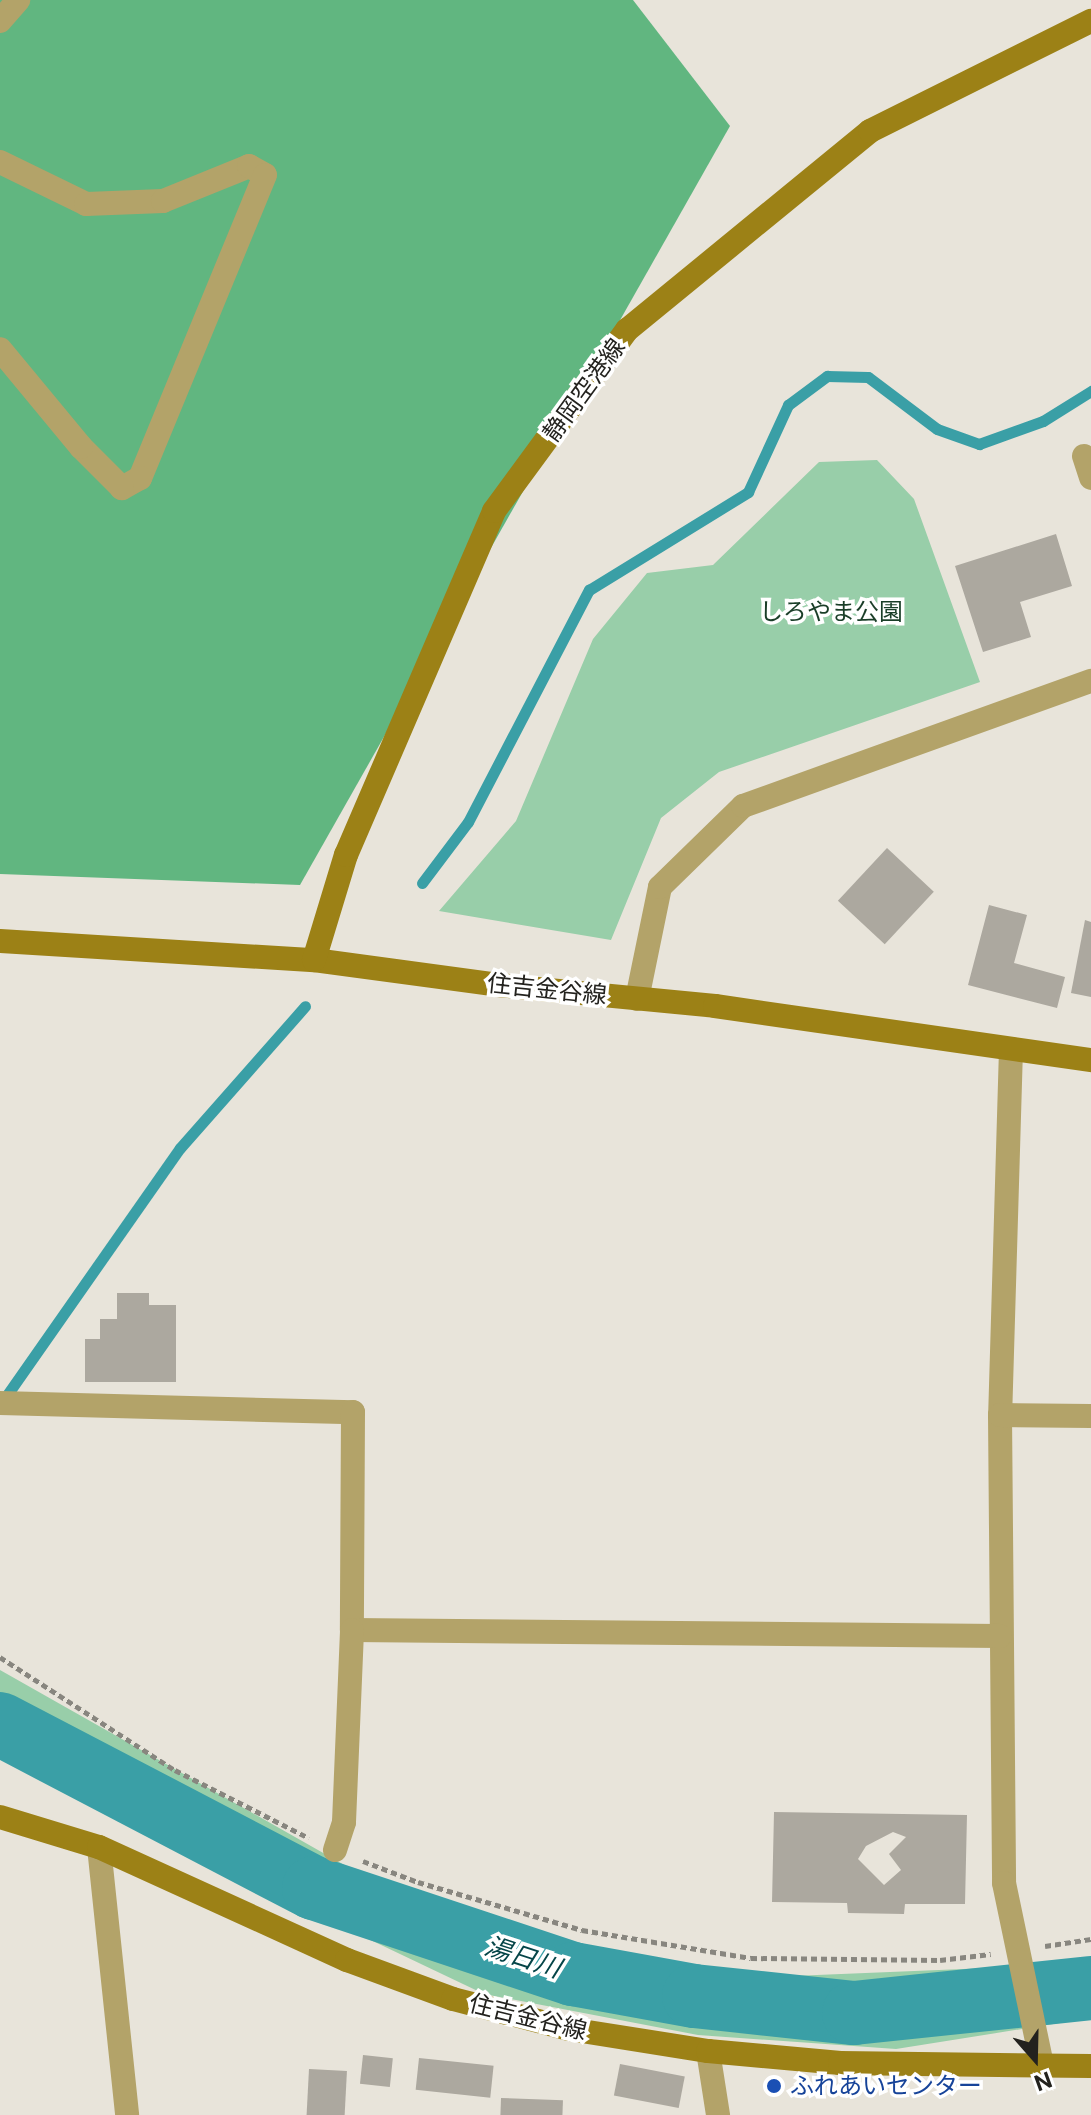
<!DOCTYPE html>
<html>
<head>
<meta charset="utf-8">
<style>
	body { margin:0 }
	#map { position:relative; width:1091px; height:2115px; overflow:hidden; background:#e8e4da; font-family:"Public Sans","Noto Sans JP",sans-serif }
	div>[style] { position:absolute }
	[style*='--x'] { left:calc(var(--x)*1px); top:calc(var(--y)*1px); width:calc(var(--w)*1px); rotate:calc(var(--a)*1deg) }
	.green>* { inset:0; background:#98cea9 }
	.forest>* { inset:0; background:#61b680 }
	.stream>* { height:11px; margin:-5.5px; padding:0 5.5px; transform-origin:5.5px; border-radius:5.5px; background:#3a9fa6 }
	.river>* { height:64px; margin:-32px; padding:0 32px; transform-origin:32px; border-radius:32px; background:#3a9fa6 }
	.building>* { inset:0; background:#aca89f; transform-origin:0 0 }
	.path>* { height:5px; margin-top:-2.5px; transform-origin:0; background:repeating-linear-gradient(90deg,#88867f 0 6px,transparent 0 10px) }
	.street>* { height:24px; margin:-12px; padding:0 12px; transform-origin:12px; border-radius:12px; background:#b3a369 }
	.secondary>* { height:24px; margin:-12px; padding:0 12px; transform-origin:12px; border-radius:12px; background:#9c8116 }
	.dots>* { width:22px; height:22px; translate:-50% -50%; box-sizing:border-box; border:4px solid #fff; border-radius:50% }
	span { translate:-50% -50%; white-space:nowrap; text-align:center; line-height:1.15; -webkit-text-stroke:7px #fff; paint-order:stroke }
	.street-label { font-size:24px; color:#23221e }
	.park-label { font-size:24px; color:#1a3e28 }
	.transit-label { font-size:24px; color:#164399 }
	.left { translate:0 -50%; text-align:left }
	.water-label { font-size:26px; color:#054548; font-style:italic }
	.north { position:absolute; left:995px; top:2019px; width:80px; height:80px; -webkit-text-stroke:6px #fff; paint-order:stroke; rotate:160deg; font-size:22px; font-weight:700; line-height:32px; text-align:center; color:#23221e }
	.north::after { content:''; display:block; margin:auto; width:28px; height:36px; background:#23221e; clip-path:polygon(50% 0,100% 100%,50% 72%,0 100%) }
</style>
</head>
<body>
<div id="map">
	<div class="green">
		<div style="clip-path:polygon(877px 460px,914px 499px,980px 682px,719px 772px,661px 818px,611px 940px,439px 911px,516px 821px,593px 639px,647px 573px,713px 565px,819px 462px)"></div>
		<div style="clip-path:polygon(0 1670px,355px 1871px,555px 1945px,745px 1978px,1058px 1965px,1091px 1959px,1091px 2018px,896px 2049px,698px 2035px,484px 1994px,238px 1877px,0 1737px)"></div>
	</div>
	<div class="forest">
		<div style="clip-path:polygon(0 0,633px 0,730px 126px,300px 885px,0 874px)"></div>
	</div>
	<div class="stream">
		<div style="--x:422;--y:883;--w:76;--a:-53"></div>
		<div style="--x:468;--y:822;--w:262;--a:-62.5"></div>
		<div style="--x:589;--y:590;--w:187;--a:-31.6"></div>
		<div style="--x:748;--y:492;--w:96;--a:-65.3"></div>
		<div style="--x:788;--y:405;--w:49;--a:-36.6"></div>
		<div style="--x:827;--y:376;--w:41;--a:1.4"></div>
		<div style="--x:868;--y:377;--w:86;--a:37"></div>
		<div style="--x:937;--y:429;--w:45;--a:19.7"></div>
		<div style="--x:979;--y:444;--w:68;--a:-19.8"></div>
		<div style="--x:1043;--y:421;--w:57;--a:-32"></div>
		<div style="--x:2;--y:1402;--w:310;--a:-55"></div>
		<div style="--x:180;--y:1148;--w:189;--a:-48.6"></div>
	</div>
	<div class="river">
		<div style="--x:0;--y:1724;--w:354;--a:27.6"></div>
		<div style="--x:314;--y:1888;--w:273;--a:18.4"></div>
		<div style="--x:573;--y:1974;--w:123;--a:10.3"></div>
		<div style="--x:694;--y:1996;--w:161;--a:6.1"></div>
		<div style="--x:854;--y:2013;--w:238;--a:-6"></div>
	</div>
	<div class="building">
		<div style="clip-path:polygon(1056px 534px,1072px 586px,1020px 602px,1031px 637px,983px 652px,955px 566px)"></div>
		<div style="left:887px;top:848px;width:64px;height:72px;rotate:43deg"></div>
		<div style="clip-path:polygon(989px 905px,1027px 915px,1014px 963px,1065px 977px,1057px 1008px,968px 985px)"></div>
		<div style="clip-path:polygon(1085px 920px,1091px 922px,1091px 997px,1071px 993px)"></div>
		<div style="clip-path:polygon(117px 1293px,149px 1293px,149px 1305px,176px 1305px,176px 1382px,85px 1382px,85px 1339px,100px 1339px,100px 1319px,117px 1319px)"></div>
		<div style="clip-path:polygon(evenodd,774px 1812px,967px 1815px,965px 1904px,905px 1904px,904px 1914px,848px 1913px,847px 1903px,772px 1902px,774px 1812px,893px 1832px,906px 1837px,889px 1854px,901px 1870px,884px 1885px,858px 1859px,866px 1846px,893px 1832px)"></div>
		<div style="left:363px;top:2055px;width:30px;height:29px;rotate:6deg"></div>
		<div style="left:419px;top:2058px;width:75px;height:32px;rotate:6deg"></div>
		<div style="left:620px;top:2064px;width:66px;height:32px;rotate:11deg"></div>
		<div style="left:309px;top:2069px;width:38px;height:46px;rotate:3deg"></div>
		<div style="left:501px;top:2098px;width:62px;height:17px;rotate:2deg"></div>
	</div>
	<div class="path">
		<div style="--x:0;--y:1657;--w:208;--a:32.9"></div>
		<div style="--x:175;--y:1770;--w:150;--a:26.9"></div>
		<div style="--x:363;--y:1861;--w:59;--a:20.9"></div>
		<div style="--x:418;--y:1882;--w:171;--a:16.3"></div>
		<div style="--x:582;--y:1930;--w:171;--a:9.4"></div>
		<div style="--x:751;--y:1958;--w:189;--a:0.6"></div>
		<div style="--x:940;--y:1960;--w:51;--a:-6.7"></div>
		<div style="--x:1045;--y:1946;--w:47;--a:-8.7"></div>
	</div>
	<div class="street">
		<div style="--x:0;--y:21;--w:28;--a:-49"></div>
		<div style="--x:0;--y:162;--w:96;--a:26"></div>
		<div style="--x:86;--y:204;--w:77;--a:-2.2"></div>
		<div style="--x:163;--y:201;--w:93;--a:-22.1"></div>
		<div style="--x:249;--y:166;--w:18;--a:29"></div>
		<div style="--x:265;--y:175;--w:328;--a:112.4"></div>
		<div style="--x:140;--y:478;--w:21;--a:151"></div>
		<div style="--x:122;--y:488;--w:58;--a:-135"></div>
		<div style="--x:81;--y:447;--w:127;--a:-129.6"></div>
		<div style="--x:1084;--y:456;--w:23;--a:72"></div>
		<div style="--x:637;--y:999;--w:114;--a:-78.4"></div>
		<div style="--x:660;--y:887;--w:116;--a:-44.3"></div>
		<div style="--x:743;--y:806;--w:370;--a:-19.8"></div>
		<div style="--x:1011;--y:1049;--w:366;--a:91.7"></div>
		<div style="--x:1000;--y:1415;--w:468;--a:89.5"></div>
		<div style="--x:1004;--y:1883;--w:186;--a:78.2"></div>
		<div style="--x:0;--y:1403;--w:353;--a:1.5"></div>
		<div style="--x:353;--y:1412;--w:218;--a:90.3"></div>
		<div style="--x:352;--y:1630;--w:648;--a:0.53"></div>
		<div style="--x:1000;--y:1415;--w:91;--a:0.6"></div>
		<div style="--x:99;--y:1847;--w:269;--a:84"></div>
		<div style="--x:335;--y:1850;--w:29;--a:-72"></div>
		<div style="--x:344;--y:1822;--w:192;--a:-87.6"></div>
		<div style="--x:708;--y:2051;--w:65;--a:81.1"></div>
	</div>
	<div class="secondary">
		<div style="--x:0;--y:941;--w:315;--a:3.5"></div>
		<div style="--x:314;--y:960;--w:186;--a:7.7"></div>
		<div style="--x:498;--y:985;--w:218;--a:5.5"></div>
		<div style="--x:715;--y:1006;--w:380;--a:8.2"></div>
		<div style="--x:314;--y:960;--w:110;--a:-73.1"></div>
		<div style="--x:346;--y:855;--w:374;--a:-66.7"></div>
		<div style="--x:494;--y:511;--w:225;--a:-53.7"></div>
		<div style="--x:627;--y:330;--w:314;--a:-39.3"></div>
		<div style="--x:870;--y:131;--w:247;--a:-26.5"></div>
		<div style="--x:0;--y:1817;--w:103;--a:16.9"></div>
		<div style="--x:99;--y:1847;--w:273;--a:24.5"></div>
		<div style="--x:347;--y:1960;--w:113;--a:20.2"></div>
		<div style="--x:453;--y:1999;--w:120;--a:14.5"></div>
		<div style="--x:569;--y:2029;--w:141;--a:9"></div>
		<div style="--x:708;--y:2051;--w:133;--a:5.2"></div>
		<div style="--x:840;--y:2063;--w:251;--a:0.7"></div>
	</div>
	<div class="dots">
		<div style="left:774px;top:2086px;background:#1a4fb4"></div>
	</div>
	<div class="street-label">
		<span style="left:584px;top:390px;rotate:-54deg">静岡空港線</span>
		<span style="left:547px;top:989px;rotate:6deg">住吉金谷線</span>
		<span style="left:528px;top:2017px;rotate:14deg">住吉金谷線</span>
	</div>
	<div class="park-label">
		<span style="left:831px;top:612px">しろやま公園</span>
	</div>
	<div class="transit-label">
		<span class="left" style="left:790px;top:2086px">ふれあいセンター</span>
	</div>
	<div class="water-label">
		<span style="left:523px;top:1957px;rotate:18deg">湯日川</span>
	</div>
	<div class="north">N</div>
</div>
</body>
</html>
